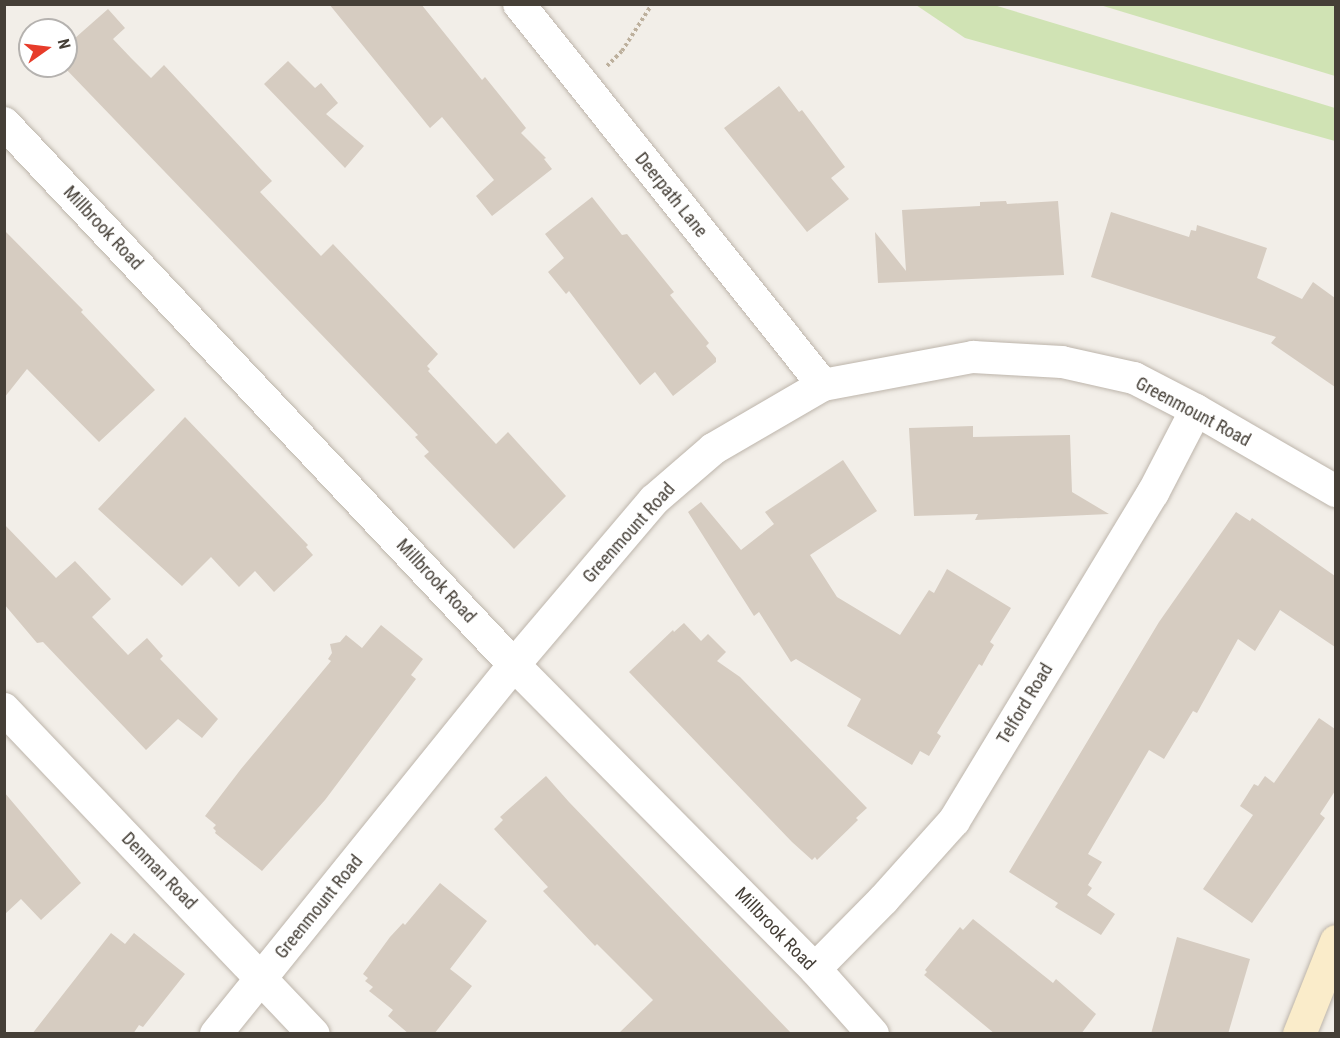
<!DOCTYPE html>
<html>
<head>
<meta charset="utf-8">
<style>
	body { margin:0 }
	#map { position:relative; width:1340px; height:1038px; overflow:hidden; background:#f2eee8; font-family:"Roboto Condensed",sans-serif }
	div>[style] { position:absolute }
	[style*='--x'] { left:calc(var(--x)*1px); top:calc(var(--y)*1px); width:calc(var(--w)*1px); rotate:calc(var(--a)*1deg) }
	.green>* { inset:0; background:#d0e3b4 }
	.building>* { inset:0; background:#d6ccc1 }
	.path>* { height:4px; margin-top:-2px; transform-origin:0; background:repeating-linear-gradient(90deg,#bdb09d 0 3px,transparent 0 6px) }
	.roads { filter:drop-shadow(0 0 2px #bdb5ab) drop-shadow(0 0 2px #bdb5ab) }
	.street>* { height:32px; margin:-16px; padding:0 16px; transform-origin:16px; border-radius:16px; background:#fff }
	.secondary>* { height:33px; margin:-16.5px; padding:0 16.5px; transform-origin:16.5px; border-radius:16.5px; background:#faecca }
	span { translate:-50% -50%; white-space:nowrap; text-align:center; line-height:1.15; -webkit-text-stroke:4.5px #fff; paint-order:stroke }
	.street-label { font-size:18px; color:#453f37 }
	.frame { position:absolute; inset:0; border:6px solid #453f37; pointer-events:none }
	.north { position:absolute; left:18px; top:18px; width:60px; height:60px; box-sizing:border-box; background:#fff; border:2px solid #b5b2af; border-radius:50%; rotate:76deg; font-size:16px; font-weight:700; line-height:24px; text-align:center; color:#453f37 }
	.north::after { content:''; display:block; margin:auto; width:21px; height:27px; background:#e73c2a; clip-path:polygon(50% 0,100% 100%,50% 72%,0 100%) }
</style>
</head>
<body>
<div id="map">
	<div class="green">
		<div style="clip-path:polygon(916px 5px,994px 5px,1335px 108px,1335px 141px,965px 38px)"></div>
		<div style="clip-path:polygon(1100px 5px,1335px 5px,1335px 76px)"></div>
	</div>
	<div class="building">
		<div style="clip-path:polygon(329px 4px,421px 4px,482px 80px,485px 77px,526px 128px,521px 133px,546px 158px,544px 159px,552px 169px,492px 216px,476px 196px,494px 180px,442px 117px,430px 128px)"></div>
		<div style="clip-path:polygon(108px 9px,125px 28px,113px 39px,131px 58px,151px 78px,164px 65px,272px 181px,260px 192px,321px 256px,333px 244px,438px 354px,427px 366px,430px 369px,428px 371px,496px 444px,508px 432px,566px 496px,514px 549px,424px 456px,429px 452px,415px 437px,418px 435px,63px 66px,66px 66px,66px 46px)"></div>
		<div style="clip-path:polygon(288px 61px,315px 88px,321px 83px,338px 103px,326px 114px,364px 146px,345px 168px,264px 84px)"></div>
		<div style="clip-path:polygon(779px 86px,799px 112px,802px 110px,845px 167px,831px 178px,849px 199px,807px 232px,724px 128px)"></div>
		<div style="clip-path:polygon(592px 197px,622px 235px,627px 234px,674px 292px,670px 295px,709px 343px,706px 346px,716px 358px,716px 362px,673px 396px,655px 372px,640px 385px,569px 291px,566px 294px,548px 272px,564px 258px,545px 234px)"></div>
		<div style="clip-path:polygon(1006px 201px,1007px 204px,1058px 201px,1064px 275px,878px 283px,875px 232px,906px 271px,902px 210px,980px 206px,980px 202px)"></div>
		<div style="clip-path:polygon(1111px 212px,1189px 237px,1191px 230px,1196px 231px,1197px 225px,1267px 248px,1257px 278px,1302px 299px,1313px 282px,1335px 298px,1335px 387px,1271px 343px,1276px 337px,1091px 277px)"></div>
		<div style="clip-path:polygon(4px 230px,83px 310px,81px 312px,155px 390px,99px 442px,27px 369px,4px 398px)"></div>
		<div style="clip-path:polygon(185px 417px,308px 545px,306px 547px,313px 555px,274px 592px,255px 571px,239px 587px,211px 557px,182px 586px,98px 509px)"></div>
		<div style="clip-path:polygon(973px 426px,973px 437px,1070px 435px,1072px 492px,1109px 514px,975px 520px,978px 514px,914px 516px,909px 428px)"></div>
		<div style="clip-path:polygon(843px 460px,877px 511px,810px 555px,837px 597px,900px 635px,929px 590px,934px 593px,947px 569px,1011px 608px,990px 642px,994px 645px,988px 655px,982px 666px,979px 664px,937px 733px,941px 736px,929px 756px,920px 751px,912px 765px,847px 726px,861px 699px,796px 659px,791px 662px,759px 612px,754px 616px,688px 512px,701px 502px,741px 550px,774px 524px,765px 512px)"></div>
		<div style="clip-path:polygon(1236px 512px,1250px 521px,1252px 518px,1335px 576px,1335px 647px,1280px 610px,1255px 651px,1238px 639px,1197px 713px,1193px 711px,1164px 759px,1149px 750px,1088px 854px,1102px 862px,1088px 885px,1092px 888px,1087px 895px,1115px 914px,1101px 935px,1055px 907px,1058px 903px,1009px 872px,1159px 622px)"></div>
		<div style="clip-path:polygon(4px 524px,56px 578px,75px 561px,111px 599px,92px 617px,128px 655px,147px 638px,163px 656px,160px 659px,218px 719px,202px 738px,178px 719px,146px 750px,43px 642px,37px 643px,4px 604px)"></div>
		<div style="clip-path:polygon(684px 623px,701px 641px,708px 634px,726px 652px,717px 661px,740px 677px,867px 808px,856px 818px,858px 820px,817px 860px,815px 857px,812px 860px,792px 842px,629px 672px,673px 630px,674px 632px)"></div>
		<div style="clip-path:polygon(381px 625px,423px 659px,411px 675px,416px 679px,325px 800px,262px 871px,215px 833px,216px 831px,213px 828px,216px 825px,205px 816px,241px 769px,331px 661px,328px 659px,332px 653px,330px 644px,340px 642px,346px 635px,362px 648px)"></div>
		<div style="clip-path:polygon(1319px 718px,1335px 729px,1335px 791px,1320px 814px,1325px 818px,1252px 923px,1203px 889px,1253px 815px,1240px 806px,1254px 784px,1258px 786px,1265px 776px,1274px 783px)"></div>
		<div style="clip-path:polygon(546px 776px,569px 802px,792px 1034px,618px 1034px,653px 1000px,597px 944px,595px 946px,543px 891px,548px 887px,494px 829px,503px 820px,500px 817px)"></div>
		<div style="clip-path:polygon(4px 792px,81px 883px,41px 920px,21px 899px,4px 915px)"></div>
		<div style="clip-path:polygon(440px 883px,487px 921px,450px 969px,472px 986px,434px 1034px,409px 1034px,388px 1016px,393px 1010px,369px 991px,373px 987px,365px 981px,368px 978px,363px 974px,390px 937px,403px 923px,405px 925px)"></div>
		<div style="clip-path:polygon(973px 919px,1053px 983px,1056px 979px,1096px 1014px,1081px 1034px,995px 1034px,924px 975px,927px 972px,925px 970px,960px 927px,963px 930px)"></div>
		<div style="clip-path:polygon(111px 933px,125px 944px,134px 933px,185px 974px,143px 1027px,139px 1025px,133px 1034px,32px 1034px)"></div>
		<div style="clip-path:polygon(1177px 937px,1250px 959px,1228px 1034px,1151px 1034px)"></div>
	</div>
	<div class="path">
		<div style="--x:607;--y:66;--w:21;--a:-45"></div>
		<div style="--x:622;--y:51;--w:56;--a:-57.4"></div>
	</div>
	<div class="roads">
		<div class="street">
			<div style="--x:519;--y:4;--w:487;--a:51.4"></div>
			<div style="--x:4;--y:123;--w:744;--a:46.74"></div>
			<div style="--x:514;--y:665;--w:428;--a:45.3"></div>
			<div style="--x:815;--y:969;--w:87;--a:48.3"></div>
			<div style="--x:4;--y:709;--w:449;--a:46.4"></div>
			<div style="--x:815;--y:969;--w:98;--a:-45.4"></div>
			<div style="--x:884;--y:899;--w:105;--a:-48.1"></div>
			<div style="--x:954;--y:821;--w:384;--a:-58.8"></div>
			<div style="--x:1153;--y:493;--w:93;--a:-62.6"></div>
			<div style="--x:216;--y:1034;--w:474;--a:-51.1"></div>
			<div style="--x:514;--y:665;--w:216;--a:-49.7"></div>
			<div style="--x:654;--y:500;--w:78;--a:-40.8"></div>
			<div style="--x:713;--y:449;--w:127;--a:-30.2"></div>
			<div style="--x:823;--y:385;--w:153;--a:-10.6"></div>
			<div style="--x:973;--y:357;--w:89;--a:3.2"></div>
			<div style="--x:1062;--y:362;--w:74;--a:12.5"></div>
			<div style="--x:1134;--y:378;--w:70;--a:27.3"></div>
			<div style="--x:1196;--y:410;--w:162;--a:30.1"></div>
		</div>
		<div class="secondary">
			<div style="--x:1299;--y:1034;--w:100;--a:-68.3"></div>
		</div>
	</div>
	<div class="street-label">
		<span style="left:671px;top:195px;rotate:51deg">Deerpath Lane</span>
		<span style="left:103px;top:228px;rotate:47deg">Millbrook Road</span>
		<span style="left:1193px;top:412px;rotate:28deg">Greenmount Road</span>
		<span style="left:629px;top:533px;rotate:-48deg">Greenmount Road</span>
		<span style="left:436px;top:581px;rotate:47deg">Millbrook Road</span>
		<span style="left:1025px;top:704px;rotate:-59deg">Telford Road</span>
		<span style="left:159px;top:871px;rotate:46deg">Denman Road</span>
		<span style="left:319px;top:907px;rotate:-51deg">Greenmount Road</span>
		<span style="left:775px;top:929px;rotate:46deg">Millbrook Road</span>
	</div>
	<div class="frame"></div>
	<div class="north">N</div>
</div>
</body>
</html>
